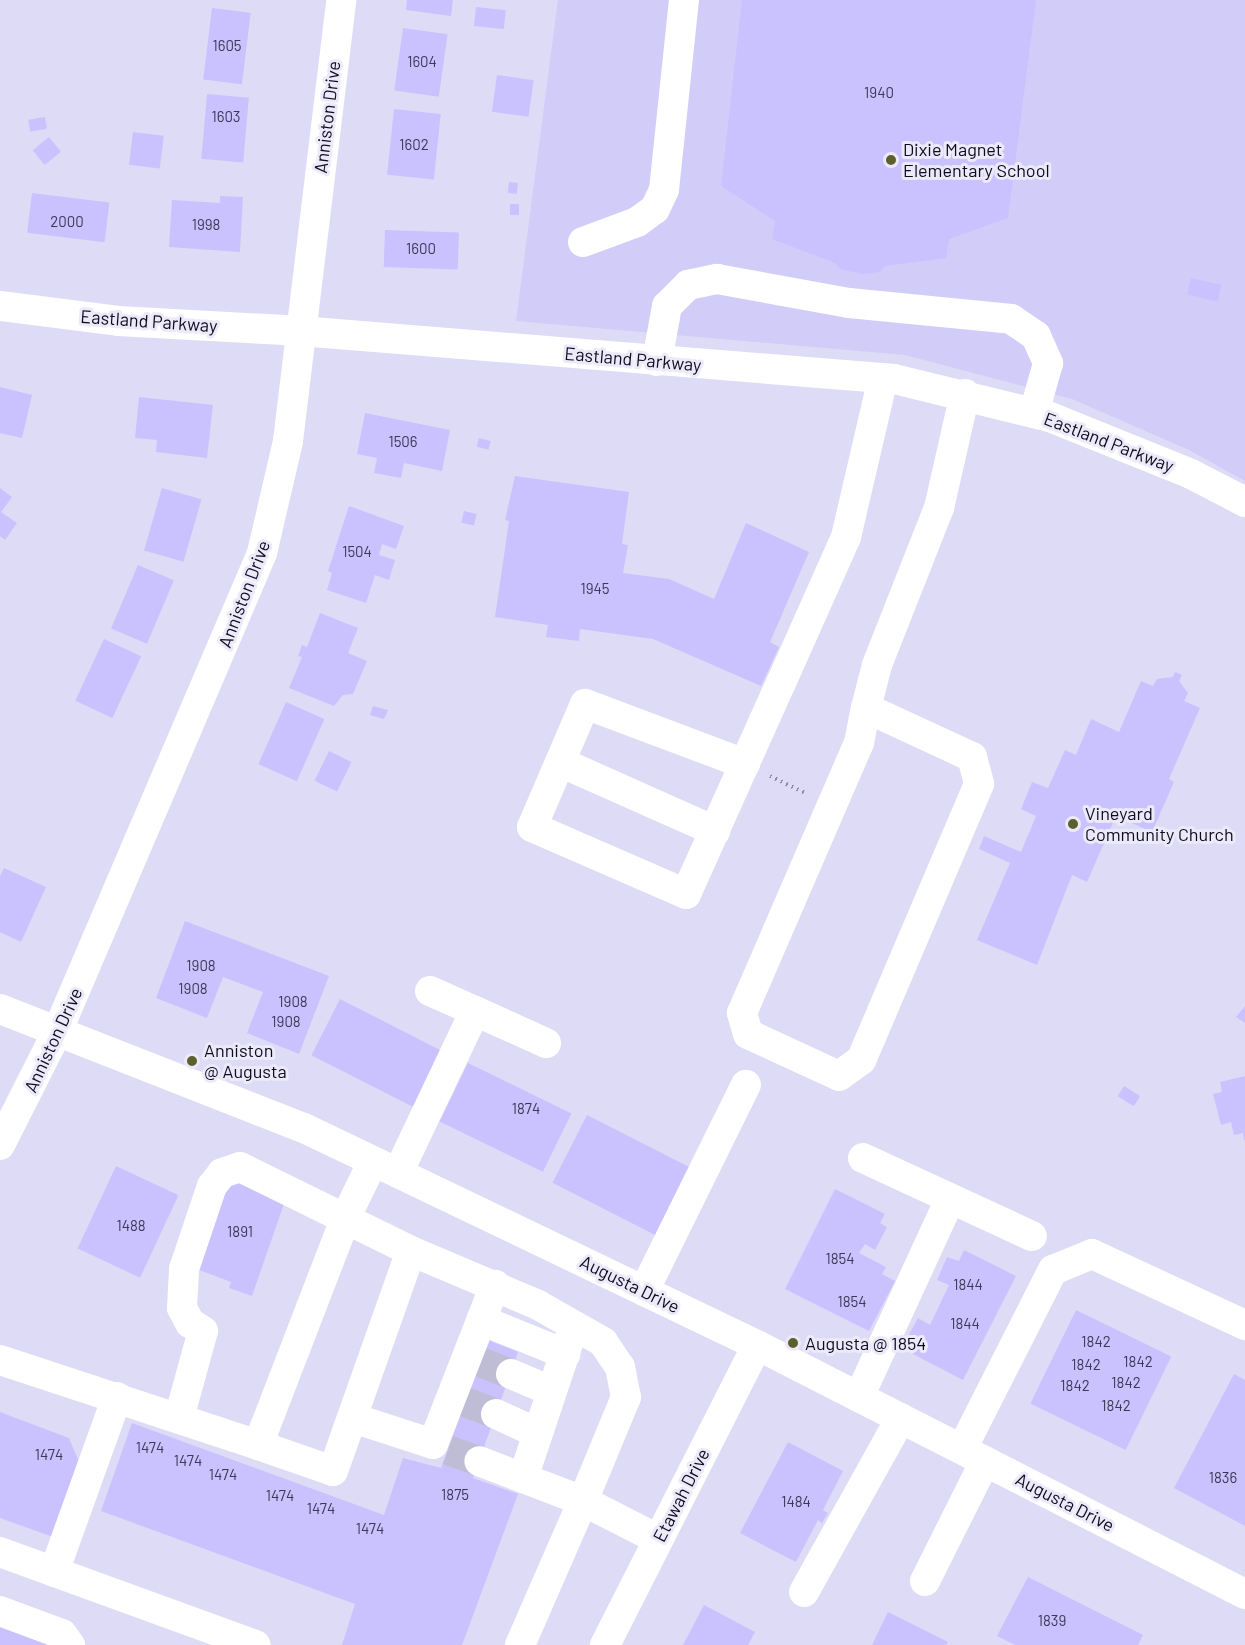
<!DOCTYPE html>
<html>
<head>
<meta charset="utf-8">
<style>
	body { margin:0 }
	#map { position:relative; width:1245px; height:1645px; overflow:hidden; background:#dedbf6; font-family:Barlow,sans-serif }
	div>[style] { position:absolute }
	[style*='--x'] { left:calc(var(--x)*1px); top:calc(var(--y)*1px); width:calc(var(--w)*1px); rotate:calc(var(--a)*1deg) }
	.built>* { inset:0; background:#d1ccf8 }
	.building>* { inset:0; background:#cac2fe; transform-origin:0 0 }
	.minor-tunnel>* { height:30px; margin-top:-15px; transform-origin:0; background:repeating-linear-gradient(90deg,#bfbcd6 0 30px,transparent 0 45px) }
	.path>* { height:4px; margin-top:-2px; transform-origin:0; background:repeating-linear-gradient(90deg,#8d89a2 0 1.5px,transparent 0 6px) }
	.minor>* { height:30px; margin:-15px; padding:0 15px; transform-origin:15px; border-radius:15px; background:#fff }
	.dots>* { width:16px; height:16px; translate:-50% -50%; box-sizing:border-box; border:3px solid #eceaf8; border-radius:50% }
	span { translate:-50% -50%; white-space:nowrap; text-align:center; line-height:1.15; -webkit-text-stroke:6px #eceaf8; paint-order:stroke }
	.number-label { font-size:15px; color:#3e3858 }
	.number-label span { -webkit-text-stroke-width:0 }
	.street-label { font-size:18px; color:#0f0a20 }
	.poi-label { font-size:18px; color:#0f0a20 }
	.left { translate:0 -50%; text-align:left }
</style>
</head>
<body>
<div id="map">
	<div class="built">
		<div style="clip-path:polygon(558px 0,1245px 0,1245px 481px,1189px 450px,1072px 399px,905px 355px,516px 321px)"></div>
	</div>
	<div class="building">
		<div style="clip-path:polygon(407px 0,453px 0,451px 16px,406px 10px)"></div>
		<div style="clip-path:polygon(742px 0,1036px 0,1008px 218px,949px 239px,946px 258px,885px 266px,879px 272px,863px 274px,840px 269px,835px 263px,772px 239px,775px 221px,721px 186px)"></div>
		<div style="left:476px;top:7px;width:30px;height:19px;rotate:6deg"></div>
		<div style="left:212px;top:8px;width:39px;height:72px;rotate:7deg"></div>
		<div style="left:403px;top:28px;width:45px;height:63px;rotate:8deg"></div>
		<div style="left:497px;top:75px;width:37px;height:37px;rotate:8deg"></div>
		<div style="left:207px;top:94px;width:42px;height:65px;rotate:5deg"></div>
		<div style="left:394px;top:109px;width:47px;height:66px;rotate:6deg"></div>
		<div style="left:45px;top:117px;width:12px;height:17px;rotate:81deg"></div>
		<div style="left:133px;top:132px;width:31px;height:33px;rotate:7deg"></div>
		<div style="left:49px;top:137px;width:19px;height:21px;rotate:51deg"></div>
		<div style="left:509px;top:182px;width:9px;height:11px;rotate:6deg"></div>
		<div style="left:32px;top:193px;width:78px;height:40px;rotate:7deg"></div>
		<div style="clip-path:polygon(220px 196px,243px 197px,240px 252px,169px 247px,172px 200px,220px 203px)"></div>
		<div style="left:510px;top:204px;width:9px;height:11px"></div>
		<div style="left:385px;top:230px;width:74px;height:37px;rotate:2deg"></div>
		<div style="left:1191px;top:278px;width:31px;height:17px;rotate:13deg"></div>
		<div style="clip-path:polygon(0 387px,32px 395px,22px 438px,0 433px)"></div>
		<div style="clip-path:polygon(139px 397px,213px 405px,207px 458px,156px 452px,157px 440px,135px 438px)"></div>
		<div style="clip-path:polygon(365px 413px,450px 430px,442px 471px,404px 463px,401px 478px,374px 473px,377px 458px,357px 454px)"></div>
		<div style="left:479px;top:438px;width:12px;height:9px;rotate:14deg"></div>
		<div style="clip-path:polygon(515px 476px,629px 492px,622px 544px,628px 545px,623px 573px,669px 579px,714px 599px,746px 523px,809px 552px,770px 642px,779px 647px,761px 686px,653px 639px,580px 629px,579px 641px,546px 637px,548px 625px,495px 617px,509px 521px,505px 520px)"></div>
		<div style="clip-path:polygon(0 488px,12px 497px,1px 512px,17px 523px,5px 540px,0 536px)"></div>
		<div style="left:162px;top:488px;width:41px;height:65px;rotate:16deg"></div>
		<div style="clip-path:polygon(349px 506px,404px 526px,396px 549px,382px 544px,379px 555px,395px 560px,389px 580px,375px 575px,366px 603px,327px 590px,332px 573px,328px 571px)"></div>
		<div style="left:464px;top:511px;width:13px;height:12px;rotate:13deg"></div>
		<div style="left:138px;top:565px;width:39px;height:69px;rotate:23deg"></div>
		<div style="clip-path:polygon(320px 613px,358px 628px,348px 653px,367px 661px,353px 694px,343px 695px,334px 706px,289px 688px,302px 657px,298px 656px,302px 645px,307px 647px)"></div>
		<div style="left:104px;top:639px;width:41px;height:68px;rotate:25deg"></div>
		<div style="clip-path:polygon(1175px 672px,1182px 675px,1179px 681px,1188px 693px,1184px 701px,1200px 708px,1169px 779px,1174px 782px,1152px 832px,1116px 816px,1087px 882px,1072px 875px,1037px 965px,977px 940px,1010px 863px,979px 849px,984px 836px,1021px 852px,1036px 816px,1021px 809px,1032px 782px,1048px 788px,1065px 750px,1076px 755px,1091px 719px,1119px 732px,1141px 681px,1153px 686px,1157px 679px,1173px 677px)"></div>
		<div style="left:286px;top:702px;width:42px;height:68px;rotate:24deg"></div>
		<div style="clip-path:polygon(373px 706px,388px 710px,384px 719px,370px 715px)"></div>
		<div style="left:329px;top:751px;width:25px;height:33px;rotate:26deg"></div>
		<div style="clip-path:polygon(4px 868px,46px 887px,21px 942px,0 932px,0 876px)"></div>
		<div style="clip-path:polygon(185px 921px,329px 976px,299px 1054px,247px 1033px,263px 992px,223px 977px,207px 1018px,156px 998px)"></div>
		<div style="left:340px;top:999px;width:115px;height:63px;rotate:27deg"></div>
		<div style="clip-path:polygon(1245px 1006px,1245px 1023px,1236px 1017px)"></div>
		<div style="left:468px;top:1063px;width:115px;height:65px;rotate:26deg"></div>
		<div style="clip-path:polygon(1245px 1076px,1245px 1140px,1244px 1140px,1243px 1133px,1234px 1135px,1231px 1122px,1221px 1125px,1213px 1094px,1222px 1092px,1220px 1082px)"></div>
		<div style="left:1124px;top:1086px;width:19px;height:12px;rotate:32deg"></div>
		<div style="left:587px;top:1115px;width:118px;height:76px;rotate:27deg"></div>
		<div style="left:116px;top:1166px;width:69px;height:91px;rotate:25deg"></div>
		<div style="clip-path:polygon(227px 1174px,287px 1195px,252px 1296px,229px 1288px,231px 1282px,194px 1268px)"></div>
		<div style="clip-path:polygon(835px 1189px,885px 1214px,880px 1223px,887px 1227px,875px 1250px,865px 1244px,859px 1253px,886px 1267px,882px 1274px,895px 1281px,869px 1331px,785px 1289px)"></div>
		<div style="clip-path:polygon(964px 1250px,1016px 1276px,963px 1380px,913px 1354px,919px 1345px,907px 1338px,918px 1318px,930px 1325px,949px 1285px,937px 1280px,947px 1257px,959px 1261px)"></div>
		<div style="left:1076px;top:1310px;width:106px;height:104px;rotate:26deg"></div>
		<div style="clip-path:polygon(488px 1340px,518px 1352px,473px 1478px,518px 1494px,462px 1645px,342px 1645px,355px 1604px,101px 1511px,132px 1423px,384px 1515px,403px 1458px,441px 1468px)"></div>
		<div style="clip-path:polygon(1234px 1374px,1245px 1380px,1245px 1526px,1174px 1488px)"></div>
		<div style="clip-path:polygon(0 1412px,69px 1438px,82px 1469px,56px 1538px,0 1518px)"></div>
		<div style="clip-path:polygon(788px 1442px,843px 1471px,823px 1510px,828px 1513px,822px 1523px,818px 1520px,796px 1562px,740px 1533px)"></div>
		<div style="clip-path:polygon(1028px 1577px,1143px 1635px,1138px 1645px,1015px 1645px,997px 1636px)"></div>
		<div style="clip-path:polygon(704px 1605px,755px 1632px,748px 1645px,683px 1645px)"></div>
		<div style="clip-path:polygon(888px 1612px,948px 1642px,946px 1645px,872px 1645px)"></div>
		<div style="clip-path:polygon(0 1627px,49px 1645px,0 1645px)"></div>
	</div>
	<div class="minor-tunnel">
		<div style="--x:478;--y:1361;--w:35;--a:22"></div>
		<div style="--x:465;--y:1402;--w:33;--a:21"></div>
		<div style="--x:448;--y:1450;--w:33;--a:20"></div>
	</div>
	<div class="path">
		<div style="--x:770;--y:776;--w:41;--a:25.9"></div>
	</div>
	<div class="minor">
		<div style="--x:583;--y:242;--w:58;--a:-20.3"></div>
		<div style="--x:637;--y:222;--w:22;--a:-36"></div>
		<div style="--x:655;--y:209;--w:21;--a:-65"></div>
		<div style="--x:664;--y:190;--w:191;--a:-84"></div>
		<div style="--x:0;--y:306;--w:119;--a:7.2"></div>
		<div style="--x:118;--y:321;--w:182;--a:3.1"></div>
		<div style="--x:300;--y:331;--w:596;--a:4.62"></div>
		<div style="--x:894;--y:379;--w:161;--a:13.7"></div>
		<div style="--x:1050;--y:417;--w:152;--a:22"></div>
		<div style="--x:1191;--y:474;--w:61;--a:27.4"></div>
		<div style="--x:657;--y:361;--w:56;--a:-79.7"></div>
		<div style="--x:667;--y:306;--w:30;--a:-45"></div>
		<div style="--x:688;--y:285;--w:30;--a:-12"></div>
		<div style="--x:717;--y:279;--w:134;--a:10.3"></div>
		<div style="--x:849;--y:303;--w:163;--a:5.6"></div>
		<div style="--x:1011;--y:319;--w:30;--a:34"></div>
		<div style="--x:1036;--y:336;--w:30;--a:66"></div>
		<div style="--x:1048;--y:363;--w:52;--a:105.6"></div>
		<div style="--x:866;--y:708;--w:117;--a:24.8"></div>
		<div style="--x:972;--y:757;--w:28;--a:75"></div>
		<div style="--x:979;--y:784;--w:300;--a:113.1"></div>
		<div style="--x:861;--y:1060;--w:27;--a:144"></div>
		<div style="--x:839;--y:1076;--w:100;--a:-155.2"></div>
		<div style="--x:748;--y:1034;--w:22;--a:-106"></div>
		<div style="--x:742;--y:1013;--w:294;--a:-66.6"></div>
		<div style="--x:859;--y:743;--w:36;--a:-79"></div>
		<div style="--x:866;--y:708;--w:44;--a:-75.7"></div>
		<div style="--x:877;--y:665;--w:169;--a:-68.5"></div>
		<div style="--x:939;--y:508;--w:117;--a:-77.2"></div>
		<div style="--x:560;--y:762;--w:170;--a:24"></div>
		<div style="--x:745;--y:764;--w:171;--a:-159.4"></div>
		<div style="--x:585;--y:704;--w:134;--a:113.3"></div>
		<div style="--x:532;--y:827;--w:168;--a:23.5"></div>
		<div style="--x:686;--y:894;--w:231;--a:-65.8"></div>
		<div style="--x:781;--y:683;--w:160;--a:-66"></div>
		<div style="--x:846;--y:537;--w:163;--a:-76.9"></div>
		<div style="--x:430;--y:991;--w:49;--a:24"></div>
		<div style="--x:0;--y:1009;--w:326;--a:21.4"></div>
		<div style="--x:304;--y:1128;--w:502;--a:25.6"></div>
		<div style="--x:757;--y:1345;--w:548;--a:27.03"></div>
		<div style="--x:0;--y:1145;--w:129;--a:-63.2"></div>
		<div style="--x:58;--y:1030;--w:519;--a:-66.84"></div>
		<div style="--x:262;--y:553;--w:115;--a:-76.9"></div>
		<div style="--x:288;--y:441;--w:444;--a:-83.1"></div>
		<div style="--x:863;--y:1158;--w:186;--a:24.8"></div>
		<div style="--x:398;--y:1173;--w:179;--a:-64.6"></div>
		<div style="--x:475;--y:1011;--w:78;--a:24.3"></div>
		<div style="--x:644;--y:1291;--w:230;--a:-63.7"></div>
		<div style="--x:481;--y:1320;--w:91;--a:22"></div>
		<div style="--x:0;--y:1360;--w:272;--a:18.2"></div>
		<div style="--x:258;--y:1445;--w:242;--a:-68.9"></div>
		<div style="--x:345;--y:1219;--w:64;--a:-64.2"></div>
		<div style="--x:511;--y:1374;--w:43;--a:23"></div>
		<div style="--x:859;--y:1397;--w:218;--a:-65.3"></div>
		<div style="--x:496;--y:1414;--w:45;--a:24.9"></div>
		<div style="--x:179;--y:1418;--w:90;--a:-74.6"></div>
		<div style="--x:203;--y:1331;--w:15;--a:-148"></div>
		<div style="--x:190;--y:1323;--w:17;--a:-118"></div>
		<div style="--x:182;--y:1308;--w:39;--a:-87"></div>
		<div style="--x:184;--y:1269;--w:88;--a:-71.4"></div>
		<div style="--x:212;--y:1186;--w:16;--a:-52"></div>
		<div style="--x:222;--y:1173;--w:19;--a:-18"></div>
		<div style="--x:240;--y:1167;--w:191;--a:26.2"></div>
		<div style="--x:411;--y:1251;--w:138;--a:23"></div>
		<div style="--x:538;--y:1305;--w:75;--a:29.6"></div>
		<div style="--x:603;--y:1342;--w:30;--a:56"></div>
		<div style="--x:620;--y:1367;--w:31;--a:79"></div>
		<div style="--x:626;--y:1397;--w:113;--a:112.5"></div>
		<div style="--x:583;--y:1501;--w:111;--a:-159"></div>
		<div style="--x:353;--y:1418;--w:84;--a:18"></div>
		<div style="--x:433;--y:1444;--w:171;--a:-68.7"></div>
		<div style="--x:258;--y:1445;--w:79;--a:19.1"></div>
		<div style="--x:333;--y:1471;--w:233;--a:-70.5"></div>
		<div style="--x:962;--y:1449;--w:201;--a:-63.1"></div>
		<div style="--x:1053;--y:1270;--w:42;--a:-22.3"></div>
		<div style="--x:1092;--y:1254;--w:169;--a:24.9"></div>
		<div style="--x:523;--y:1478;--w:160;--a:-71.5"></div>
		<div style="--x:0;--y:1552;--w:272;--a:20"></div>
		<div style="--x:54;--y:1572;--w:186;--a:-70.2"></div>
		<div style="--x:925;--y:1581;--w:134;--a:-63.4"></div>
		<div style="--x:804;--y:1592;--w:199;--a:-60.9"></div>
		<div style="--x:0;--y:1611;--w:66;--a:20.4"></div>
		<div style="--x:62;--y:1634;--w:14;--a:54"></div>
		<div style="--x:520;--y:1645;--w:157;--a:-66.4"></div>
		<div style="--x:583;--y:1501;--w:84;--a:26.9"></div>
		<div style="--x:605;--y:1645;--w:336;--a:-63.1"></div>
	</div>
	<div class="dots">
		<div style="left:891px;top:160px;background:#5d5f2d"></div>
		<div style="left:1073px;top:824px;background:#5d5f2d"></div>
		<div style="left:192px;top:1061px;background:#5d5f2d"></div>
		<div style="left:793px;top:1343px;background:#5d5f2d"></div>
	</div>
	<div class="number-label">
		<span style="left:227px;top:46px">1605</span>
		<span style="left:422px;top:62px">1604</span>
		<span style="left:879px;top:93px">1940</span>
		<span style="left:226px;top:117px">1603</span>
		<span style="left:414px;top:145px">1602</span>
		<span style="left:67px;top:222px">2000</span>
		<span style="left:206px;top:225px">1998</span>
		<span style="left:421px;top:249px">1600</span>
		<span style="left:403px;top:442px">1506</span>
		<span style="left:357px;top:552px">1504</span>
		<span style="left:595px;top:589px">1945</span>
		<span style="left:201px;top:966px">1908</span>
		<span style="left:193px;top:989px">1908</span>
		<span style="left:293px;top:1002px">1908</span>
		<span style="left:286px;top:1022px">1908</span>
		<span style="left:526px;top:1109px">1874</span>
		<span style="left:131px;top:1226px">1488</span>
		<span style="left:240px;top:1232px">1891</span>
		<span style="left:840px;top:1259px">1854</span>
		<span style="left:968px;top:1285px">1844</span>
		<span style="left:852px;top:1302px">1854</span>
		<span style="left:965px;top:1324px">1844</span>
		<span style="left:1096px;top:1342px">1842</span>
		<span style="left:1138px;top:1362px">1842</span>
		<span style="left:1086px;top:1365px">1842</span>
		<span style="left:1126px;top:1383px">1842</span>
		<span style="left:1075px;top:1386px">1842</span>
		<span style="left:1116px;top:1406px">1842</span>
		<span style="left:150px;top:1448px">1474</span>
		<span style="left:49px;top:1455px">1474</span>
		<span style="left:188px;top:1461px">1474</span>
		<span style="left:223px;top:1475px">1474</span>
		<span style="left:1223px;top:1478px">1836</span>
		<span style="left:455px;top:1495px">1875</span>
		<span style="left:280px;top:1496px">1474</span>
		<span style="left:796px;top:1502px">1484</span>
		<span style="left:321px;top:1509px">1474</span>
		<span style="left:370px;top:1529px">1474</span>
		<span style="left:1052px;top:1621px">1839</span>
	</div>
	<div class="street-label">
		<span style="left:327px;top:117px;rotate:-83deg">Anniston Drive</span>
		<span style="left:149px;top:321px;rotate:4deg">Eastland Parkway</span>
		<span style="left:633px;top:359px;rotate:5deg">Eastland Parkway</span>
		<span style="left:1109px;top:442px;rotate:21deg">Eastland Parkway</span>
		<span style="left:244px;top:594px;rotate:-69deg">Anniston Drive</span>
		<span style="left:53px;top:1040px;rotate:-65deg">Anniston Drive</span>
		<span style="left:630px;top:1284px;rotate:26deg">Augusta Drive</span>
		<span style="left:681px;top:1495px;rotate:-63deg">Etawah Drive</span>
		<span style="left:1065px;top:1502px;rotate:27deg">Augusta Drive</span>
	</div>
	<div class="poi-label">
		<span class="left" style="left:903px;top:160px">Dixie Magnet<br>Elementary School</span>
		<span class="left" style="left:1085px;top:824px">Vineyard<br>Community Church</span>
		<span class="left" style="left:204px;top:1061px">Anniston<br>@ Augusta</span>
		<span class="left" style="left:805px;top:1343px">Augusta @ 1854</span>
	</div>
</div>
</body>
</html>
